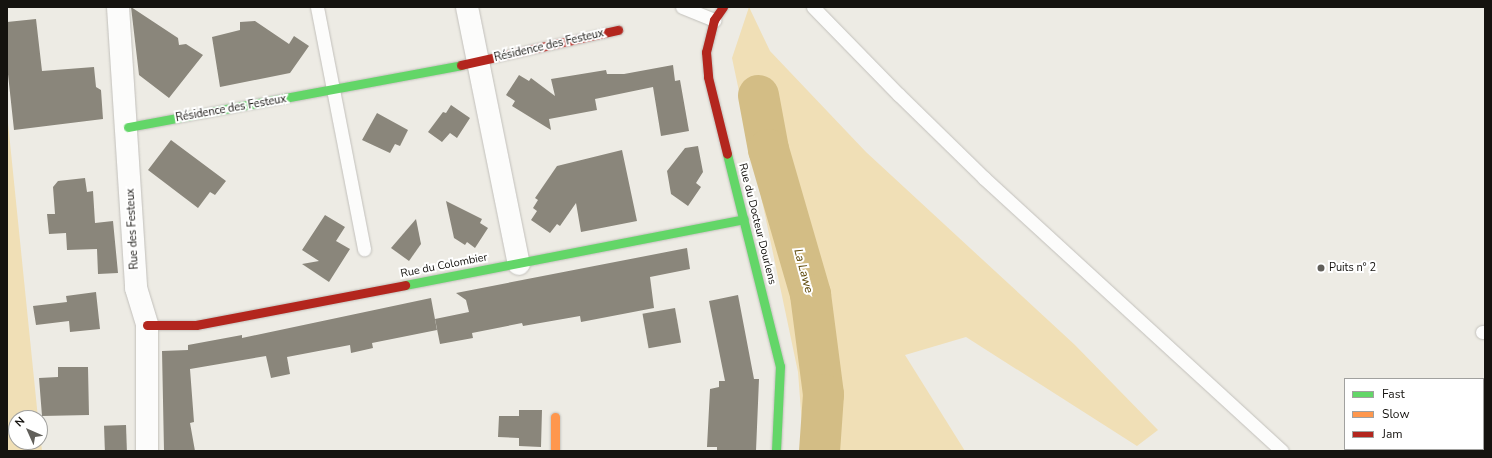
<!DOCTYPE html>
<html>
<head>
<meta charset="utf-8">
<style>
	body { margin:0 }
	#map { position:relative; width:1492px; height:458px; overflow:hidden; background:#edebe4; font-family:"Nunito Sans",sans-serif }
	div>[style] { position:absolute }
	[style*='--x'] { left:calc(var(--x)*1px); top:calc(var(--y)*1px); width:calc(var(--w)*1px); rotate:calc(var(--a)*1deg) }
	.green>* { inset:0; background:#f0dfb6 }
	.river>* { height:41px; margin:-20.5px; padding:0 20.5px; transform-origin:20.5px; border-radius:20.5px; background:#d3bd85 }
	.building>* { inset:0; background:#8a867b; transform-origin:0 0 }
	.roads { filter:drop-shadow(0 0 1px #c2c0bb) drop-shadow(0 0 1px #c2c0bb) }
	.lane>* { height:13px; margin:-6.5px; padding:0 6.5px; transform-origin:6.5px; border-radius:6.5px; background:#fcfcfb }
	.street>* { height:22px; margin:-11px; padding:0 11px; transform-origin:11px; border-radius:11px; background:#fcfcfb }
	.fast>* { height:9px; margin:-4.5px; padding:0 4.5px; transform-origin:4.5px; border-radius:4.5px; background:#63d668 }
	.slow>* { height:9px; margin:-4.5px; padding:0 4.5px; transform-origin:4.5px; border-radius:4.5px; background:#ff974d }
	.jam>* { height:9px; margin:-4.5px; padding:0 4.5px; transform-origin:4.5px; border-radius:4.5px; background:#b3261e }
	.dots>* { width:11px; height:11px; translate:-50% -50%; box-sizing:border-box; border:2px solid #fff; border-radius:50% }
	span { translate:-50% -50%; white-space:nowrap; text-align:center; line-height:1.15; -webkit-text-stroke:4px #fff; paint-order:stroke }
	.street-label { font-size:11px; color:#15130f }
	.poi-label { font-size:11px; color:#15130f }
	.left { translate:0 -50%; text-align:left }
	.water-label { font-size:12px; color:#594302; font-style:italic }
	.frame { position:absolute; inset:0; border:8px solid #15130f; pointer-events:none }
	.legend { position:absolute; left:1344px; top:378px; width:140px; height:72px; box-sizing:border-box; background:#fff; border:1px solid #a1a19f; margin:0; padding:5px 7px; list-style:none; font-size:12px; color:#15130f }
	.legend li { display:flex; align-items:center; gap:8px; height:20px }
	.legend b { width:20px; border:1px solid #a1a19f }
	.north { position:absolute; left:8px; top:410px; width:40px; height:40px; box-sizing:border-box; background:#fff; border:1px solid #a1a19f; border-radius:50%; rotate:315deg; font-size:11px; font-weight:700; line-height:16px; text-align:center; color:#15130f }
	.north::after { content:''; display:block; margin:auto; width:14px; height:18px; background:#615f5a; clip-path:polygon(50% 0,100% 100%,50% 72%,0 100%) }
</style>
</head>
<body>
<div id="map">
	<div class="green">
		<div style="clip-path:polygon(749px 7px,770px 51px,866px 152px,1075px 345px,1158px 430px,1137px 446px,966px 337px,905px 355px,965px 451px,804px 451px,798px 372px,732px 58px)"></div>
		<div style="clip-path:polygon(7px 113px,38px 418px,16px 418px,16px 442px,40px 442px,40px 433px,42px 451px,7px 451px)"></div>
	</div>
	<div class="river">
		<div style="--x:758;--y:95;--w:55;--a:79.5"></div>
		<div style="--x:768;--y:149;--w:151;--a:73.8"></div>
		<div style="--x:810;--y:294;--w:101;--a:82.6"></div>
		<div style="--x:823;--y:394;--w:57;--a:94"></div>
	</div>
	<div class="building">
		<div style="clip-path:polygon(131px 7px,178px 38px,179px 45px,186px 44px,203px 55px,169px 98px,139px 75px)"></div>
		<div style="clip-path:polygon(36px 19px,42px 71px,94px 67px,96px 87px,101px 90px,103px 119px,14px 130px,7px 65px,7px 22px)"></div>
		<div style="clip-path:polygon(255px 21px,289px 44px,294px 36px,309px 46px,290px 73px,220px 87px,212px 37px,240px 30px,240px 22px)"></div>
		<div style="clip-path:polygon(673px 65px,675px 81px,680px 80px,689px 131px,661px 136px,653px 87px,595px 99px,597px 110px,549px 119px,551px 130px,512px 106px,515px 101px,506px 95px,519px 75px,529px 81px,531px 78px,555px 96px,551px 79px,606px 70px,607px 74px,624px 74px)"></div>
		<div style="clip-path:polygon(451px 105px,470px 118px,457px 138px,450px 133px,442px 142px,428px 132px,443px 112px,446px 113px)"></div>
		<div style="clip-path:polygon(377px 113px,408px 130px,400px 146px,395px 144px,390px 153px,362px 140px)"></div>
		<div style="clip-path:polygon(171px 140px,226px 181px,215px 195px,210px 192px,198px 208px,148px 170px)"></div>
		<div style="clip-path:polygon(698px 146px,703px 172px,696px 183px,701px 187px,688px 206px,671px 194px,667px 171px,685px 148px)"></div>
		<div style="clip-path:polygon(622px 150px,637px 221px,581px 232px,576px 203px,560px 226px,557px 224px,550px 233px,531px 220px,537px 211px,533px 208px,538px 200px,535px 198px,557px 166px)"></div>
		<div style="clip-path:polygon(85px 178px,87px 192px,93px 191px,95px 223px,113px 221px,118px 273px,98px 274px,97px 249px,67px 250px,66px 233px,49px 234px,47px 214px,55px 214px,53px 187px,58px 181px)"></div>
		<div style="clip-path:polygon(446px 201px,482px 219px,480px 223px,488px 228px,475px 248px,467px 242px,465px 245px,454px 238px)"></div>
		<div style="clip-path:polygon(325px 215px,345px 227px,336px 241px,350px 249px,329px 282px,302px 264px,319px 261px,302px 250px)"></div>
		<div style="clip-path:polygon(416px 219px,421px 244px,409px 261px,391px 248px)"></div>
		<div style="clip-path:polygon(687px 248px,690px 269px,650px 277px,654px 308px,581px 322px,580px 316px,523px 326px,522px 323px,472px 333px,473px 338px,440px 344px,435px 319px,469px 312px,466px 300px,456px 293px)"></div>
		<div style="clip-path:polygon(96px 292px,100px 329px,70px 332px,69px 321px,36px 325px,33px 306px,67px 302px,66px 296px)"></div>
		<div style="clip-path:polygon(738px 295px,754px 379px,759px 379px,756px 451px,717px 451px,717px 447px,707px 447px,710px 389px,719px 387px,719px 381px,725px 381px,709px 301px)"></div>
		<div style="clip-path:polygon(431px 298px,437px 330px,372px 343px,373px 348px,351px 353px,350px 345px,287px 357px,290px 374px,271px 378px,266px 356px,190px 369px,194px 422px,190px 423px,195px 451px,164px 451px,162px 351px,188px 350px,188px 345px,242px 335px,242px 338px)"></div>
		<div style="left:675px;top:308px;width:35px;height:33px;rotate:80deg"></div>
		<div style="clip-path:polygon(58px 367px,88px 367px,89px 415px,42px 416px,39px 378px,58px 377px)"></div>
		<div style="clip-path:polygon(519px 410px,542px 410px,541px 447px,519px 446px,519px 438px,498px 437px,499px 416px,519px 416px)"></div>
		<div style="left:126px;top:425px;width:26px;height:22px;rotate:88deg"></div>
	</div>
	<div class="roads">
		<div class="lane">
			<div style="--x:317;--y:7;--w:247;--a:79"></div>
			<div style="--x:682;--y:7;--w:35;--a:22"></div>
			<div style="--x:813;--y:7;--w:123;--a:45.7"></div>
			<div style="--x:899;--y:95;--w:119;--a:44.3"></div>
			<div style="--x:984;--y:178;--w:404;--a:42.5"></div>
			<div style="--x:1482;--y:332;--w:3;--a:0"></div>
		</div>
		<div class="street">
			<div style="--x:118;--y:7;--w:282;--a:86.3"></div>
			<div style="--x:136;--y:288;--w:39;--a:73"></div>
			<div style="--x:147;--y:325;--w:126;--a:90"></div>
			<div style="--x:467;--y:7;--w:262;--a:78.6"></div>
		</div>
		<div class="fast">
			<div style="--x:128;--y:127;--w:339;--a:-10.5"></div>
			<div style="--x:727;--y:154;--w:219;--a:76"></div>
			<div style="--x:780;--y:366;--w:85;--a:92.7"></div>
			<div style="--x:405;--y:285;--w:345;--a:-11"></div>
		</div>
		<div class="slow">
			<div style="--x:555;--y:417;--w:34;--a:90"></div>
		</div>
		<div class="jam">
			<div style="--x:723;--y:7;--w:16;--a:125"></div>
			<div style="--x:714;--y:20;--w:33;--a:104"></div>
			<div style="--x:706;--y:52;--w:25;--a:85"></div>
			<div style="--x:708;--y:77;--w:79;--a:76.1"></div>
			<div style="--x:461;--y:65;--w:161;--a:-12.6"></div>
			<div style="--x:147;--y:325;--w:49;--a:0"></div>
			<div style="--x:196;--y:325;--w:213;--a:-10.8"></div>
		</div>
	</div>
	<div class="dots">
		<div style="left:1321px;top:268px;background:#615f5a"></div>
	</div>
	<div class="street-label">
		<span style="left:549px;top:46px;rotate:-13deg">Résidence des Festeux</span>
		<span style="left:231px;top:109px;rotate:-10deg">Résidence des Festeux</span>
		<span style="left:757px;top:224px;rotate:76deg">Rue du Docteur Dourlens</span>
		<span style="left:133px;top:229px;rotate:-93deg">Rue des Festeux</span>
		<span style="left:444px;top:266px;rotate:-11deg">Rue du Colombier</span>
	</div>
	<div class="poi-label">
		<span class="left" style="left:1329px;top:268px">Puits n° 2</span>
	</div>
	<div class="water-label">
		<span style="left:803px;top:271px;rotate:75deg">La Lawe</span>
	</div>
	<div class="frame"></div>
	<ul class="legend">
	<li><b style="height:5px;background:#63d668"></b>Fast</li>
	<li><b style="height:5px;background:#ff974d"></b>Slow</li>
	<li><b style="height:5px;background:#b3261e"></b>Jam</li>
	</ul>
	<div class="north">N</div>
</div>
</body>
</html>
